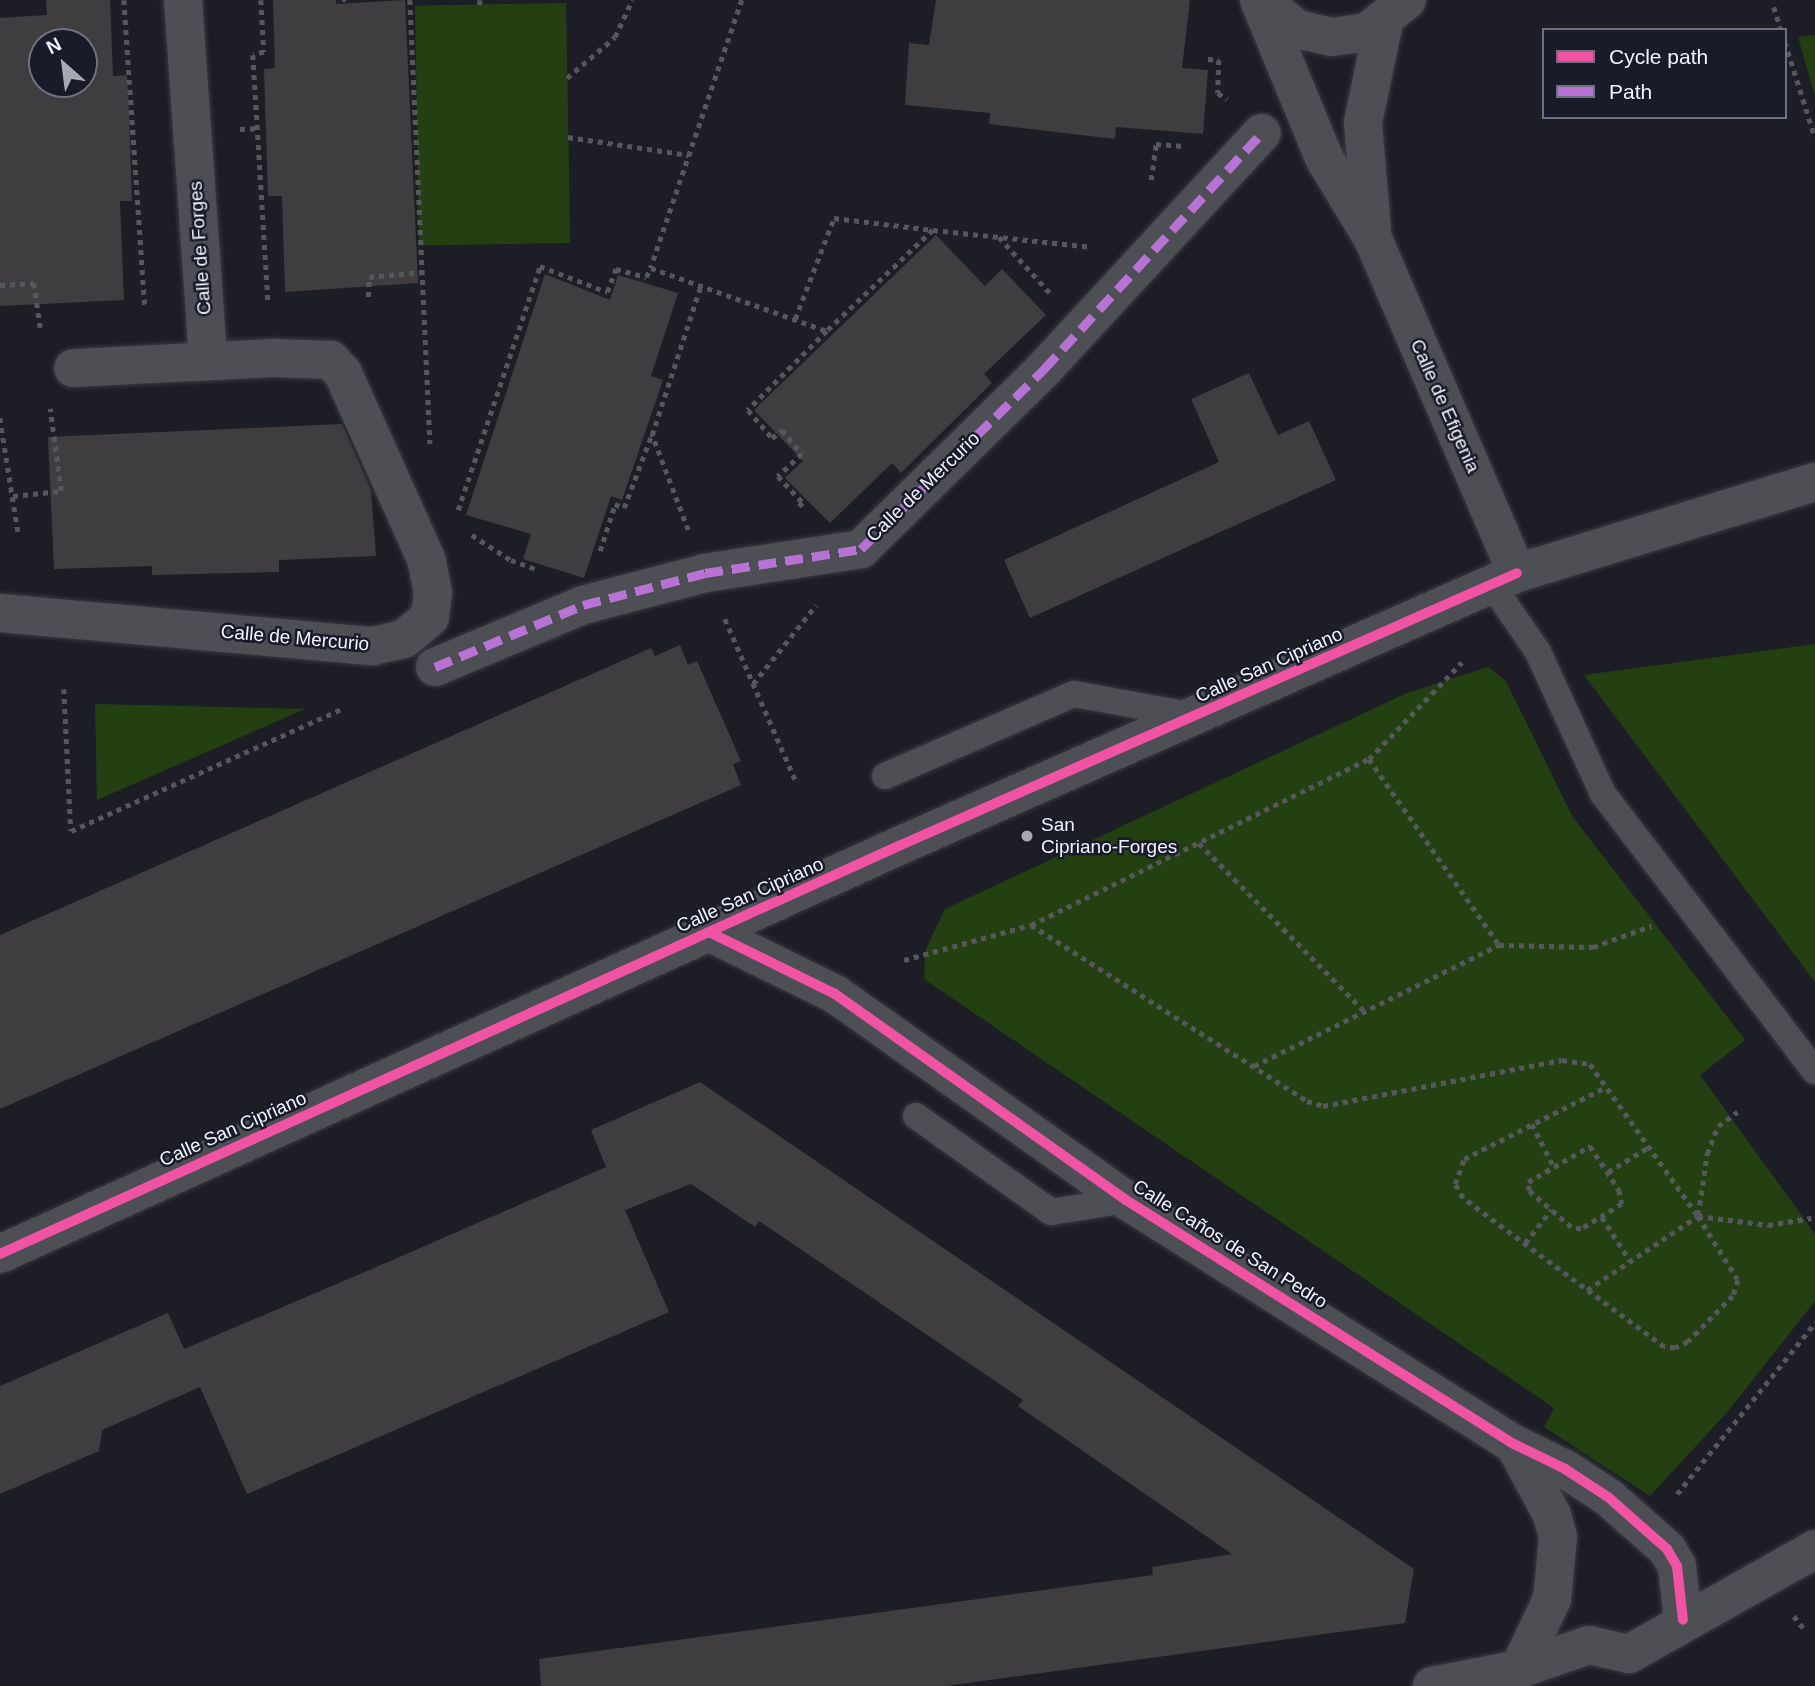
<!DOCTYPE html>
<html>
<head>
<meta charset="utf-8">
<style>
	body { margin:0 }
	#map { position:relative; width:1815px; height:1686px; overflow:hidden; background:#1e1e26; font-family:Helvetica,sans-serif }
	div>[style] { position:absolute }
	[style*='--x'] { left:calc(var(--x)*1px); top:calc(var(--y)*1px); width:calc(var(--w)*1px); rotate:calc(var(--a)*1deg) }
	.green>* { inset:0; background:#244013; transform-origin:0 0 }
	.building>* { inset:0; background:#3f3d3f }
	.path>* { height:4.5px; margin-top:-2.25px; transform-origin:0; background:repeating-linear-gradient(90deg,#56575c 0 5px,transparent 0 10px) }
	.roads { filter:drop-shadow(0 0 2px #3a3a41) drop-shadow(0 0 2px #3a3a41) }
	.service>* { height:26px; margin:-13px; padding:0 13px; transform-origin:13px; border-radius:13px; background:#4e4f54 }
	.pedestrian>* { height:38px; margin:-19px; padding:0 19px; transform-origin:19px; border-radius:19px; background:#4e4f54 }
	.minor>* { height:38px; margin:-19px; padding:0 19px; transform-origin:19px; border-radius:19px; background:#4e4f54 }
	.tertiary>* { height:38px; margin:-19px; padding:0 19px; transform-origin:19px; border-radius:19px; background:#4e4f54 }
	.quiet>* { height:9px; margin-top:-4.5px; transform-origin:0; background:repeating-linear-gradient(90deg,#b673d3 0 18px,transparent 0 27px) }
	.cycleway>* { height:10px; margin:-5px; padding:0 5px; transform-origin:5px; border-radius:5px; background:#f153a3 }
	.dots>* { width:19px; height:19px; translate:-50% -50%; box-sizing:border-box; border:4px solid #1a1b29; border-radius:50% }
	span { translate:-50% -50%; white-space:nowrap; text-align:center; line-height:1.15; -webkit-text-stroke:5px #1a1b29; paint-order:stroke }
	.street-label { font-size:19px; color:#f1f2fd }
	.poi-label { font-size:19px; color:#f1f2fd }
	.left { translate:0 -50%; text-align:left }
	.legend { position:absolute; left:1542px; top:28px; width:245px; height:91px; box-sizing:border-box; background:#1a1b29; border:2px solid #70717e; margin:0; padding:9px 12px; list-style:none; font-size:21px; color:#f1f2fd }
	.legend li { display:flex; align-items:center; gap:14px; height:35px }
	.legend b { width:35px; border:2px solid #70717e }
	.north { position:absolute; left:28px; top:28px; width:70px; height:70px; box-sizing:border-box; background:#1a1b29; border:2px solid #70717e; border-radius:50%; rotate:332deg; font-size:19px; font-weight:700; line-height:28px; text-align:center; color:#f1f2fd }
	.north::after { content:''; display:block; margin:auto; width:24px; height:32px; background:#a7a8b2; clip-path:polygon(50% 0,100% 100%,50% 72%,0 100%) }
</style>
</head>
<body>
<div id="map">
	<div class="green">
		<div style="left:566px;top:3px;width:240px;height:151px;rotate:89deg"></div>
		<div style="clip-path:polygon(1815px 35px,1815px 96px,1798px 37px)"></div>
		<div style="clip-path:polygon(1815px 644px,1815px 982px,1584px 675px)"></div>
		<div style="clip-path:polygon(1488px 667px,1506px 681px,1572px 816px,1745px 1040px,1700px 1075px,1815px 1234px,1815px 1301px,1729px 1410px,1650px 1496px,1544px 1427px,1554px 1408px,924px 979px,925px 951px,945px 909px,1407px 693px)"></div>
		<div style="clip-path:polygon(95px 704px,305px 709px,97px 800px)"></div>
	</div>
	<div class="building">
		<div style="clip-path:polygon(evenodd,46px 0,110px 0,113px 76px,127px 75px,129px 113px,132px 201px,120px 201px,124px 300px,0 306px,0 18px,47px 15px,46px 0,42px 42px,84px 42px,84px 84px,42px 84px,42px 42px)"></div>
		<div style="clip-path:polygon(273px 0,336px 0,336px 4px,405px 0,418px 283px,285px 292px,282px 196px,268px 196px,264px 69px,275px 68px)"></div>
		<div style="clip-path:polygon(936px 0,1190px 0,1182px 68px,1208px 70px,1203px 134px,1116px 127px,1115px 139px,989px 124px,990px 113px,905px 105px,909px 43px,929px 45px)"></div>
		<div style="clip-path:polygon(936px 235px,985px 286px,1002px 269px,1046px 315px,984px 374px,992px 383px,901px 473px,892px 463px,830px 523px,785px 478px,803px 461px,754px 410px)"></div>
		<div style="clip-path:polygon(545px 274px,610px 300px,618px 275px,678px 293px,651px 376px,663px 380px,622px 500px,611px 496px,584px 578px,523px 559px,531px 534px,466px 515px)"></div>
		<div style="clip-path:polygon(1249px 373px,1278px 435px,1309px 421px,1336px 480px,1030px 618px,1004px 560px,1219px 462px,1191px 399px)"></div>
		<div style="clip-path:polygon(342px 424px,371px 490px,376px 556px,279px 560px,279px 572px,152px 575px,152px 566px,54px 569px,48px 437px)"></div>
		<div style="clip-path:polygon(680px 645px,688px 665px,697px 661px,741px 761px,733px 764px,741px 785px,0 1109px,0 935px,651px 648px,655px 656px)"></div>
		<div style="clip-path:polygon(700px 1082px,1414px 1569px,1405px 1623px,946px 1686px,541px 1686px,539px 1659px,1153px 1575px,1152px 1567px,1232px 1554px,1018px 1406px,1023px 1400px,759px 1221px,755px 1227px,691px 1184px,625px 1210px,669px 1312px,247px 1494px,200px 1387px,102px 1430px,99px 1451px,0 1494px,0 1386px,168px 1313px,184px 1349px,395px 1259px,606px 1167px,591px 1130px)"></div>
	</div>
	<div class="path">
		<div style="--x:124;--y:0;--w:306;--a:86.1"></div>
		<div style="--x:261;--y:0;--w:52;--a:86.7"></div>
		<div style="--x:264;--y:52;--w:11;--a:165"></div>
		<div style="--x:253;--y:55;--w:245;--a:86.5"></div>
		<div style="--x:342;--y:0;--w:4;--a:0"></div>
		<div style="--x:410;--y:0;--w:444;--a:87.4"></div>
		<div style="--x:480;--y:0;--w:7;--a:90"></div>
		<div style="--x:742;--y:0;--w:283;--a:108.8"></div>
		<div style="--x:651;--y:268;--w:187;--a:19.7"></div>
		<div style="--x:827;--y:331;--w:112;--a:135"></div>
		<div style="--x:748;--y:410;--w:37;--a:49"></div>
		<div style="--x:772;--y:438;--w:13;--a:-39"></div>
		<div style="--x:782;--y:430;--w:31;--a:50"></div>
		<div style="--x:802;--y:454;--w:33;--a:137"></div>
		<div style="--x:778;--y:476;--w:37;--a:47"></div>
		<div style="--x:803;--y:503;--w:9;--a:139"></div>
		<div style="--x:1774;--y:7;--w:24;--a:73"></div>
		<div style="--x:1785;--y:42;--w:100;--a:72.5"></div>
		<div style="--x:1208;--y:59;--w:11;--a:5"></div>
		<div style="--x:1219;--y:60;--w:33;--a:92"></div>
		<div style="--x:1218;--y:93;--w:11;--a:34"></div>
		<div style="--x:567;--y:78;--w:63;--a:-40.5"></div>
		<div style="--x:615;--y:37;--w:41;--a:-65.3"></div>
		<div style="--x:240;--y:129;--w:17;--a:-3"></div>
		<div style="--x:568;--y:137;--w:122;--a:8.5"></div>
		<div style="--x:1151;--y:180;--w:36;--a:-82"></div>
		<div style="--x:1156;--y:144;--w:28;--a:4"></div>
		<div style="--x:933;--y:230;--w:160;--a:6.1"></div>
		<div style="--x:999;--y:237;--w:76;--a:47.7"></div>
		<div style="--x:0;--y:285;--w:34;--a:-3"></div>
		<div style="--x:34;--y:283;--w:49;--a:81.7"></div>
		<div style="--x:368;--y:297;--w:20;--a:-87"></div>
		<div style="--x:369;--y:277;--w:54;--a:-5.3"></div>
		<div style="--x:795;--y:319;--w:108;--a:-68.9"></div>
		<div style="--x:834;--y:218;--w:100;--a:6.9"></div>
		<div style="--x:933;--y:230;--w:146;--a:136.4"></div>
		<div style="--x:0;--y:418;--w:115;--a:81"></div>
		<div style="--x:13;--y:496;--w:48;--a:-5.9"></div>
		<div style="--x:61;--y:491;--w:83;--a:-97.6"></div>
		<div style="--x:458;--y:510;--w:257;--a:-71.4"></div>
		<div style="--x:540;--y:266;--w:72;--a:21.2"></div>
		<div style="--x:607;--y:292;--w:25;--a:-69"></div>
		<div style="--x:616;--y:269;--w:31;--a:15"></div>
		<div style="--x:646;--y:277;--w:10;--a:-61"></div>
		<div style="--x:688;--y:530;--w:102;--a:-110.8"></div>
		<div style="--x:652;--y:435;--w:158;--a:-71.9"></div>
		<div style="--x:472;--y:535;--w:46;--a:32.7"></div>
		<div style="--x:511;--y:560;--w:29;--a:20"></div>
		<div style="--x:600;--y:551;--w:49;--a:-72.3"></div>
		<div style="--x:615;--y:504;--w:10;--a:24"></div>
		<div style="--x:624;--y:508;--w:77;--a:-69.4"></div>
		<div style="--x:725;--y:619;--w:180;--a:66.4"></div>
		<div style="--x:753;--y:684;--w:101;--a:-51.4"></div>
		<div style="--x:64;--y:689;--w:142;--a:87.2"></div>
		<div style="--x:71;--y:831;--w:296;--a:-24.3"></div>
		<div style="--x:1369;--y:759;--w:227;--a:55"></div>
		<div style="--x:1199;--y:843;--w:235;--a:45.5"></div>
		<div style="--x:1031;--y:925;--w:327;--a:32.5"></div>
		<div style="--x:1307;--y:1101;--w:17;--a:17"></div>
		<div style="--x:1323;--y:1106;--w:243;--a:-10.9"></div>
		<div style="--x:1562;--y:1060;--w:28;--a:8"></div>
		<div style="--x:1590;--y:1064;--w:186;--a:54.6"></div>
		<div style="--x:1698;--y:1216;--w:75;--a:58"></div>
		<div style="--x:1738;--y:1280;--w:17;--a:107"></div>
		<div style="--x:1733;--y:1296;--w:64;--a:134.4"></div>
		<div style="--x:1688;--y:1342;--w:14;--a:155"></div>
		<div style="--x:1675;--y:1348;--w:11;--a:-175"></div>
		<div style="--x:1664;--y:1347;--w:250;--a:-143.5"></div>
		<div style="--x:1463;--y:1198;--w:16;--a:-120"></div>
		<div style="--x:1455;--y:1184;--w:27;--a:-70"></div>
		<div style="--x:1464;--y:1159;--w:159;--a:-26.9"></div>
		<div style="--x:904;--y:960;--w:132;--a:-15.4"></div>
		<div style="--x:1031;--y:925;--w:377;--a:-26.2"></div>
		<div style="--x:1369;--y:759;--w:134;--a:-46.2"></div>
		<div style="--x:1254;--y:1066;--w:273;--a:-26.3"></div>
		<div style="--x:1499;--y:945;--w:94;--a:1.2"></div>
		<div style="--x:1593;--y:947;--w:62;--a:-19.9"></div>
		<div style="--x:1532;--y:1124;--w:48;--a:62.9"></div>
		<div style="--x:1590;--y:1146;--w:53;--a:56.6"></div>
		<div style="--x:1619;--y:1190;--w:14;--a:78"></div>
		<div style="--x:1622;--y:1204;--w:48;--a:148.6"></div>
		<div style="--x:1581;--y:1229;--w:10;--a:-169"></div>
		<div style="--x:1571;--y:1227;--w:55;--a:-139.4"></div>
		<div style="--x:1529;--y:1191;--w:9;--a:-96"></div>
		<div style="--x:1528;--y:1182;--w:72;--a:-30.1"></div>
		<div style="--x:1608;--y:1172;--w:48;--a:-31.4"></div>
		<div style="--x:1698;--y:1215;--w:62;--a:-81.6"></div>
		<div style="--x:1707;--y:1154;--w:30;--a:-69"></div>
		<div style="--x:1718;--y:1126;--w:24;--a:-36"></div>
		<div style="--x:1602;--y:1217;--w:52;--a:57.5"></div>
		<div style="--x:1525;--y:1243;--w:42;--a:-51.8"></div>
		<div style="--x:1587;--y:1290;--w:133;--a:-33.7"></div>
		<div style="--x:1698;--y:1216;--w:71;--a:7.3"></div>
		<div style="--x:1768;--y:1225;--w:44;--a:-9.2"></div>
		<div style="--x:1677;--y:1494;--w:220;--a:-51.1"></div>
		<div style="--x:1794;--y:1616;--w:18;--a:52"></div>
	</div>
	<div class="roads">
		<div class="service">
			<div style="--x:1492;--y:585;--w:81;--a:55.5"></div>
			<div style="--x:1538;--y:652;--w:156;--a:65.4"></div>
			<div style="--x:1603;--y:794;--w:349;--a:52.6"></div>
			<div style="--x:885;--y:776;--w:206;--a:-23.5"></div>
			<div style="--x:1074;--y:694;--w:123;--a:10.3"></div>
			<div style="--x:916;--y:1116;--w:166;--a:35.4"></div>
			<div style="--x:1051;--y:1212;--w:76;--a:-9.1"></div>
		</div>
		<div class="pedestrian">
			<div style="--x:435;--y:667;--w:160;--a:-22.7"></div>
			<div style="--x:583;--y:605;--w:126;--a:-14.7"></div>
			<div style="--x:705;--y:573;--w:158;--a:-8.7"></div>
			<div style="--x:861;--y:549;--w:257;--a:-44.5"></div>
			<div style="--x:1044;--y:369;--w:321;--a:-47.3"></div>
		</div>
		<div class="minor">
			<div style="--x:183;--y:0;--w:362;--a:86"></div>
			<div style="--x:1259;--y:0;--w:171;--a:67.6"></div>
			<div style="--x:1324;--y:158;--w:95;--a:58.8"></div>
			<div style="--x:1373;--y:239;--w:364;--a:66.7"></div>
			<div style="--x:1262;--y:0;--w:45;--a:39.6"></div>
			<div style="--x:1297;--y:29;--w:36;--a:13"></div>
			<div style="--x:1332;--y:37;--w:35;--a:-8"></div>
			<div style="--x:1367;--y:32;--w:51;--a:-38.7"></div>
			<div style="--x:1372;--y:230;--w:108;--a:-94.8"></div>
			<div style="--x:1363;--y:122;--w:102;--a:-78.1"></div>
			<div style="--x:0;--y:613;--w:374;--a:5.1"></div>
			<div style="--x:373;--y:646;--w:32;--a:-13"></div>
			<div style="--x:404;--y:639;--w:34;--a:-40"></div>
			<div style="--x:430;--y:617;--w:24;--a:-83"></div>
			<div style="--x:433;--y:593;--w:33;--a:-101"></div>
			<div style="--x:427;--y:561;--w:206;--a:-114.1"></div>
			<div style="--x:343;--y:373;--w:18;--a:-133"></div>
			<div style="--x:331;--y:360;--w:58;--a:-178"></div>
			<div style="--x:273;--y:358;--w:200;--a:177.1"></div>
			<div style="--x:709;--y:932;--w:140;--a:26.2"></div>
			<div style="--x:835;--y:994;--w:357;--a:35.3"></div>
			<div style="--x:1126;--y:1200;--w:458;--a:32.2"></div>
			<div style="--x:1514;--y:1444;--w:57;--a:26.1"></div>
			<div style="--x:1565;--y:1469;--w:51;--a:33.1"></div>
			<div style="--x:1608;--y:1497;--w:79;--a:41.4"></div>
			<div style="--x:1667;--y:1549;--w:20;--a:60"></div>
			<div style="--x:1677;--y:1566;--w:54;--a:83.7"></div>
			<div style="--x:1514;--y:1444;--w:81;--a:61.8"></div>
			<div style="--x:1552;--y:1515;--w:23;--a:75"></div>
			<div style="--x:1558;--y:1537;--w:62;--a:95.5"></div>
			<div style="--x:1552;--y:1599;--w:77;--a:115.2"></div>
			<div style="--x:1432;--y:1686;--w:89;--a:-11.1"></div>
			<div style="--x:1519;--y:1669;--w:74;--a:-18.9"></div>
			<div style="--x:1589;--y:1645;--w:41;--a:12.7"></div>
			<div style="--x:1629;--y:1654;--w:214;--a:-29.4"></div>
		</div>
		<div class="tertiary">
			<div style="--x:0;--y:1254;--w:989;--a:-24.42"></div>
			<div style="--x:901;--y:845;--w:673;--a:-23.82"></div>
			<div style="--x:1517;--y:573;--w:312;--a:-17"></div>
		</div>
	</div>
	<div class="quiet">
		<div style="--x:435;--y:667;--w:160;--a:-22.7"></div>
		<div style="--x:583;--y:605;--w:126;--a:-14.7"></div>
		<div style="--x:705;--y:573;--w:158;--a:-8.7"></div>
		<div style="--x:861;--y:549;--w:257;--a:-44.5"></div>
		<div style="--x:1044;--y:369;--w:321;--a:-47.3"></div>
	</div>
	<div class="cycleway">
		<div style="--x:709;--y:932;--w:140;--a:26.2"></div>
		<div style="--x:835;--y:994;--w:357;--a:35.3"></div>
		<div style="--x:1126;--y:1200;--w:458;--a:32.2"></div>
		<div style="--x:1514;--y:1444;--w:57;--a:26.1"></div>
		<div style="--x:1565;--y:1469;--w:51;--a:33.1"></div>
		<div style="--x:1608;--y:1497;--w:79;--a:41.4"></div>
		<div style="--x:1667;--y:1549;--w:20;--a:60"></div>
		<div style="--x:1677;--y:1566;--w:54;--a:83.7"></div>
		<div style="--x:0;--y:1254;--w:989;--a:-24.42"></div>
		<div style="--x:901;--y:845;--w:673;--a:-23.82"></div>
	</div>
	<div class="dots">
		<div style="left:1027px;top:836px;background:#a7a8b2"></div>
	</div>
	<div class="street-label">
		<span style="left:200px;top:248px;rotate:-94deg">Calle de Forges</span>
		<span style="left:1445px;top:406px;rotate:66deg">Calle de Efigenia</span>
		<span style="left:923px;top:487px;rotate:-44deg">Calle de Mercurio</span>
		<span style="left:295px;top:638px;rotate:5deg">Calle de Mercurio</span>
		<span style="left:1269px;top:665px;rotate:-24deg">Calle San Cipriano</span>
		<span style="left:750px;top:895px;rotate:-24deg">Calle San Cipriano</span>
		<span style="left:233px;top:1129px;rotate:-24deg">Calle San Cipriano</span>
		<span style="left:1230px;top:1244px;rotate:32deg">Calle Caños de San Pedro</span>
	</div>
	<div class="poi-label">
		<span class="left" style="left:1041px;top:836px">San<br>Cipriano-Forges</span>
	</div>
	<ul class="legend">
	<li><b style="height:9px;background:#f153a3"></b>Cycle path</li>
	<li><b style="height:9px;background:#b673d3"></b>Path</li>
	</ul>
	<div class="north">N</div>
</div>
</body>
</html>
